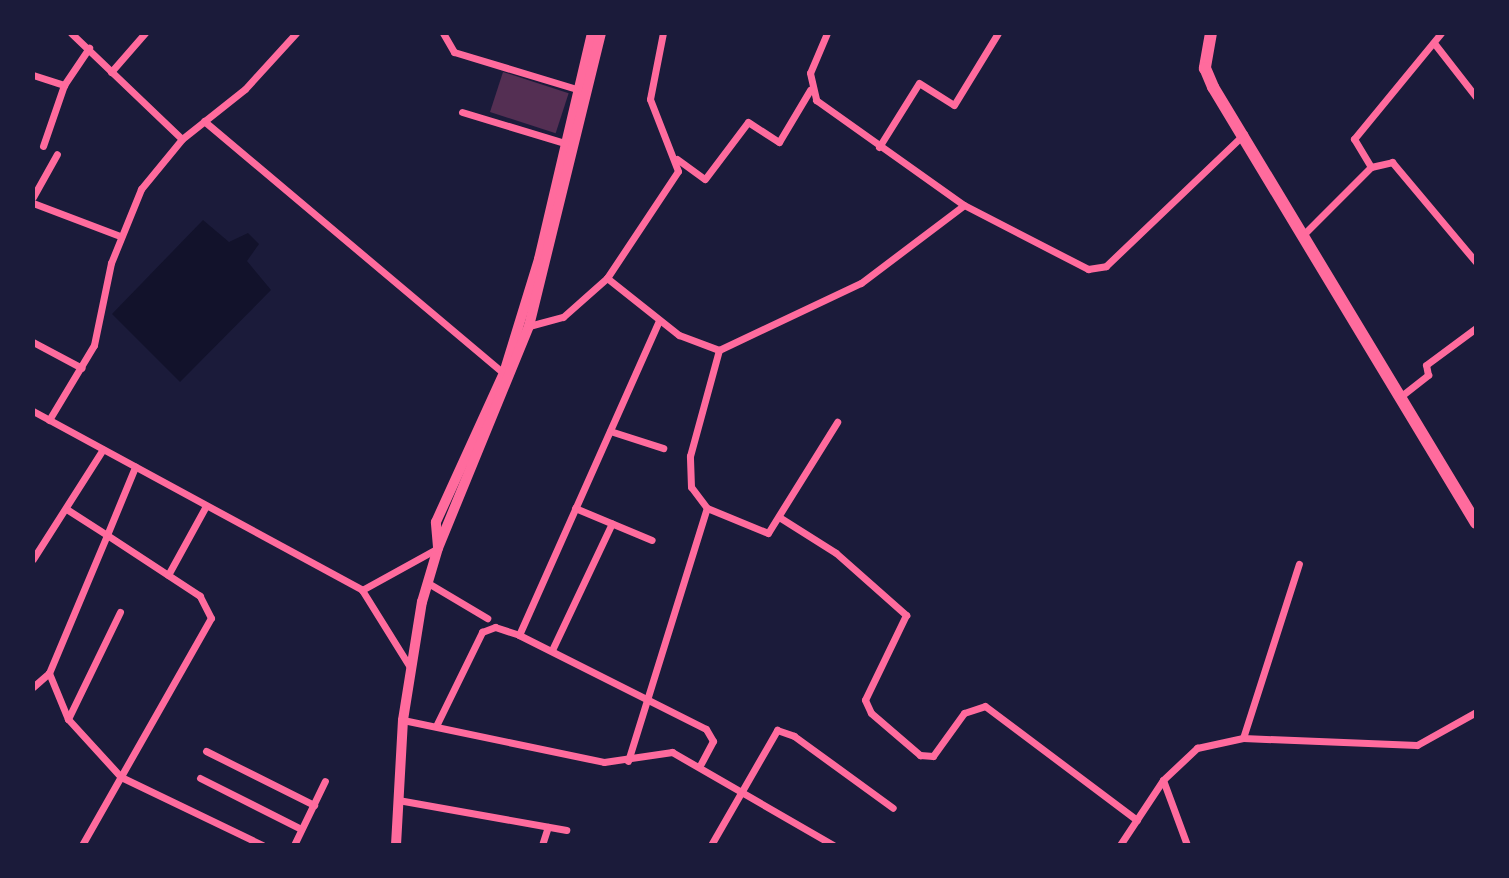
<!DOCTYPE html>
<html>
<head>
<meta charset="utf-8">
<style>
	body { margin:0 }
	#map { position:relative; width:1509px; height:878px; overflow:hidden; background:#1b1b3a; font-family:Ubuntu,sans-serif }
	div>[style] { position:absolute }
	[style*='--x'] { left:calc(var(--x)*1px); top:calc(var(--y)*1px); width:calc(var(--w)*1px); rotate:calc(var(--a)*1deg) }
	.water>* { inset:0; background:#12122b }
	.building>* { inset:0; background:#542f53; transform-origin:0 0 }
	.minor>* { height:7px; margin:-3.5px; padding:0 3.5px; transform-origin:3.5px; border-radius:3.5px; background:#ff6b9d }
	.tertiary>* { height:10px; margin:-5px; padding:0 5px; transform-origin:5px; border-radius:5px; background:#ff6b9d }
	.primary>* { height:12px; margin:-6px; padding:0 6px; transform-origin:6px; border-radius:6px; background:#ff6b9d }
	span { translate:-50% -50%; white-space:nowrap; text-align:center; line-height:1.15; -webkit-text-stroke:5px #1b1b3a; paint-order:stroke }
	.frame { position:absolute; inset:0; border:35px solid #1b1b3a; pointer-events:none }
</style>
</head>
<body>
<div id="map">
	<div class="water">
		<div style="clip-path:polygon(203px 220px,229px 242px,248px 233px,259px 244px,247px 261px,271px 290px,180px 382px,112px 314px)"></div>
	</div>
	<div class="building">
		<div style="left:503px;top:72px;width:69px;height:42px;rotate:18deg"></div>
	</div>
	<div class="minor">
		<div style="--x:71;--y:33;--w:153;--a:43.7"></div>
		<div style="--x:443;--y:33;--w:22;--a:60"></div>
		<div style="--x:454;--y:52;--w:135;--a:16.8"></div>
		<div style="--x:827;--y:33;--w:43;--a:113"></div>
		<div style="--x:810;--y:73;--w:28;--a:77"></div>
		<div style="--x:816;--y:100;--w:181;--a:35.4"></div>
		<div style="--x:1434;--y:43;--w:68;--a:52.1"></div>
		<div style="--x:111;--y:72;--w:52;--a:-48.9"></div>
		<div style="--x:33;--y:75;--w:33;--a:18"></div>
		<div style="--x:64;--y:85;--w:45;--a:-56"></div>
		<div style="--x:462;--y:112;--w:111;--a:16.8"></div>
		<div style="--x:204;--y:121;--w:395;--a:40.1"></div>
		<div style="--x:43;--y:146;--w:65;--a:-71"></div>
		<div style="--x:879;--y:147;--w:75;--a:-58"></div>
		<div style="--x:919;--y:83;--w:41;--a:32.2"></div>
		<div style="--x:954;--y:105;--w:84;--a:-58.6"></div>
		<div style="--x:677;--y:159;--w:34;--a:36"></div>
		<div style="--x:705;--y:179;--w:71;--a:-53"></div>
		<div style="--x:748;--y:122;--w:37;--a:33"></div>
		<div style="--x:779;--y:142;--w:61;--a:-59.2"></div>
		<div style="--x:1371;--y:167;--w:33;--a:-121"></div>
		<div style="--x:1354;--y:139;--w:137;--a:-50.6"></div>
		<div style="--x:33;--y:197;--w:49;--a:-60.8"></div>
		<div style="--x:33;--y:203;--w:93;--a:20.8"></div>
		<div style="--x:1304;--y:234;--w:95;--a:-45"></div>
		<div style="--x:1371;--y:167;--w:22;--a:-13"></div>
		<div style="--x:1392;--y:162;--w:131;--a:50"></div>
		<div style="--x:607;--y:278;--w:128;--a:-56.4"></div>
		<div style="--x:678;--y:171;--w:77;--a:-111.3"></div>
		<div style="--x:650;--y:99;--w:67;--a:-78.9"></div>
		<div style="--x:529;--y:326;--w:35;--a:-15"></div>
		<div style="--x:563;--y:317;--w:59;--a:-41.6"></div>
		<div style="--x:607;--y:278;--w:92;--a:38.4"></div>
		<div style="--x:679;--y:335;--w:43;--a:20.6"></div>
		<div style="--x:719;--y:350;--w:157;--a:-25.3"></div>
		<div style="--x:861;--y:283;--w:129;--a:-37.1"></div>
		<div style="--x:964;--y:205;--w:140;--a:27.3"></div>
		<div style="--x:1088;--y:269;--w:18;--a:-9"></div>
		<div style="--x:1106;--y:266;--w:191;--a:-43.7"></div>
		<div style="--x:33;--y:342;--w:55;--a:28"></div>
		<div style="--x:1400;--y:397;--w:36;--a:-38"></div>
		<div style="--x:1428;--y:375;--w:10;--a:-101"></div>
		<div style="--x:1426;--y:365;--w:62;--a:-36.5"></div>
		<div style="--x:33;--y:411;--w:375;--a:28.5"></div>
		<div style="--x:362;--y:590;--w:91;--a:58.1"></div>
		<div style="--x:49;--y:420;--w:87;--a:-59"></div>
		<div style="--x:94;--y:345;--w:84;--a:-78.3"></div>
		<div style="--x:111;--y:263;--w:80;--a:-67.9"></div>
		<div style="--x:141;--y:189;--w:65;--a:-50.6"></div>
		<div style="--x:182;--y:139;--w:80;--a:-38.4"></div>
		<div style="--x:245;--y:89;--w:76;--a:-47.7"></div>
		<div style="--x:610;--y:431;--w:56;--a:17.8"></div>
		<div style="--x:575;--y:508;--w:83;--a:22.6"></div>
		<div style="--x:707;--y:508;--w:66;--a:22.3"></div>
		<div style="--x:768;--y:533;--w:131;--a:-58.1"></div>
		<div style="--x:68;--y:510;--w:46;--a:32.7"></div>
		<div style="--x:107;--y:535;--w:150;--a:112.8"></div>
		<div style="--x:49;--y:673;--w:50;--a:67.6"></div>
		<div style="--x:68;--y:719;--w:79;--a:47.6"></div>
		<div style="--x:121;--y:777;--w:157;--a:25.7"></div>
		<div style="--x:779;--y:517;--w:67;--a:32.3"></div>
		<div style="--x:836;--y:553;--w:94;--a:41.5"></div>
		<div style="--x:906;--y:615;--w:94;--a:115.8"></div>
		<div style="--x:865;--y:700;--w:14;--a:65"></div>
		<div style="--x:871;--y:713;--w:65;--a:40.6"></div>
		<div style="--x:920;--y:755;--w:13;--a:4"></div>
		<div style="--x:933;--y:756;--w:53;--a:-54.2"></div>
		<div style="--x:964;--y:713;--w:22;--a:-18"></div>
		<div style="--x:985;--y:706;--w:190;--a:36.9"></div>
		<div style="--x:33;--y:559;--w:130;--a:-57.5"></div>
		<div style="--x:168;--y:575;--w:79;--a:-61.2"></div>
		<div style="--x:428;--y:583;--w:69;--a:30.7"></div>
		<div style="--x:362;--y:590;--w:87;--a:-28.9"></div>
		<div style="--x:519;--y:635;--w:209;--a:26.7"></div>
		<div style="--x:706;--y:729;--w:14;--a:60"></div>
		<div style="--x:713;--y:741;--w:26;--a:118"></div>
		<div style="--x:552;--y:650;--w:140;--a:-64.7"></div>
		<div style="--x:33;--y:687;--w:21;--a:-41"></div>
		<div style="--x:68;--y:719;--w:119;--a:-64.1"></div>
		<div style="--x:403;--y:720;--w:205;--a:11.8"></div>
		<div style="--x:604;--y:762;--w:69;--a:-8.4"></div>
		<div style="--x:672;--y:752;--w:186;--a:30"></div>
		<div style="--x:436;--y:726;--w:105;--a:-63.9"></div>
		<div style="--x:482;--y:632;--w:14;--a:-21"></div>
		<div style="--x:495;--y:627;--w:25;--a:18"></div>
		<div style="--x:519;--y:635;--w:344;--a:-66"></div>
		<div style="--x:1243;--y:738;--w:183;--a:-72.2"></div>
		<div style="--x:206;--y:751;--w:121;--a:26.6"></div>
		<div style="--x:628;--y:761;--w:265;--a:-72.7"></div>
		<div style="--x:707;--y:508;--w:26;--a:-127"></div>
		<div style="--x:691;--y:487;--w:31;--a:-92"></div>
		<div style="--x:690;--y:456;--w:110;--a:-74.7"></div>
		<div style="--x:200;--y:778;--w:113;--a:26.8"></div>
		<div style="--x:1163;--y:780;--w:69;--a:69.7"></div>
		<div style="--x:398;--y:800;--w:171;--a:10.1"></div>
		<div style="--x:82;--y:845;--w:261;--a:-60.4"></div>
		<div style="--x:211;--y:618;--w:25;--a:-117"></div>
		<div style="--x:200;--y:596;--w:111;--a:-146.7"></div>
		<div style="--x:107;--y:535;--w:74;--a:-67.6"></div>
		<div style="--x:294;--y:845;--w:71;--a:-64.2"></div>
		<div style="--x:542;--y:845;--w:19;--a:-72"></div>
		<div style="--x:711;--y:845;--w:133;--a:-60.1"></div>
		<div style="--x:777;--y:730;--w:18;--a:19"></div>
		<div style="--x:794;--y:736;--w:122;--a:36"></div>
		<div style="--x:1120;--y:845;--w:78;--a:-56.5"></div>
		<div style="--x:1163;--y:780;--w:47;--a:-43.3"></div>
		<div style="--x:1197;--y:748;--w:47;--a:-12.3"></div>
		<div style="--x:1243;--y:738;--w:174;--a:2.3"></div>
		<div style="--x:1417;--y:745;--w:68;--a:-29.2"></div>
	</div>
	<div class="tertiary">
		<div style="--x:438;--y:547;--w:25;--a:-95"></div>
		<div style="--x:436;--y:522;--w:164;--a:-65.5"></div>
		<div style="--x:504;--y:373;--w:119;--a:-72.9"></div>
		<div style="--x:539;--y:259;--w:232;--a:-76.8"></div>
		<div style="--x:396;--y:845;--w:125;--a:-86.8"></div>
		<div style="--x:403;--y:720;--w:120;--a:-80.9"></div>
		<div style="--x:422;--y:602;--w:56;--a:-73.5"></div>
		<div style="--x:438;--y:548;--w:240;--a:-67.7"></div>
		<div style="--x:529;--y:326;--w:302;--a:-76.2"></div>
	</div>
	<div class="primary">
		<div style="--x:1211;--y:33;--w:36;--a:100"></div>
		<div style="--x:1205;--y:68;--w:21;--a:67"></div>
		<div style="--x:1213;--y:87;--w:509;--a:58.9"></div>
	</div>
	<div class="frame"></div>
</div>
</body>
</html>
